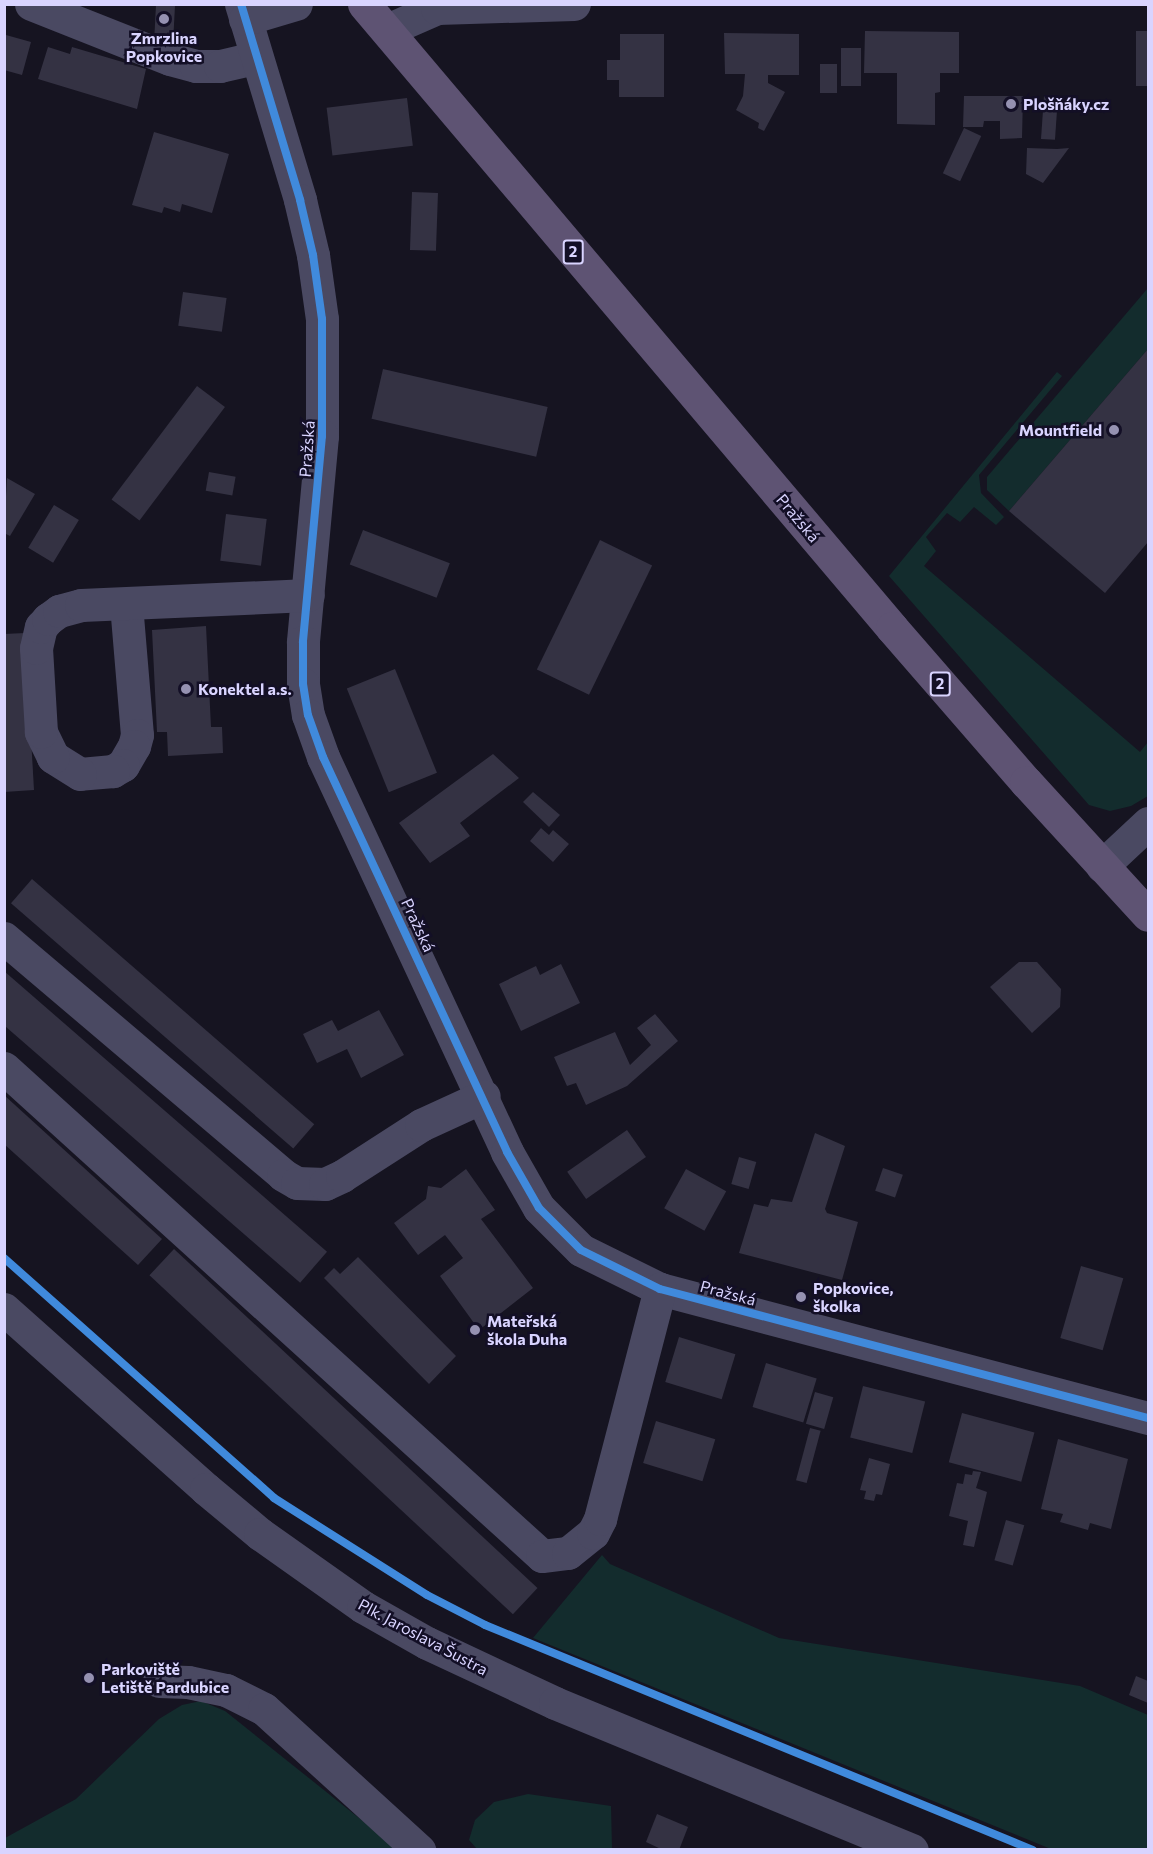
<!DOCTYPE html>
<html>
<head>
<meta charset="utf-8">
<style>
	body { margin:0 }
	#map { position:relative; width:1153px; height:1854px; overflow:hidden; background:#161421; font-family:Commissioner,sans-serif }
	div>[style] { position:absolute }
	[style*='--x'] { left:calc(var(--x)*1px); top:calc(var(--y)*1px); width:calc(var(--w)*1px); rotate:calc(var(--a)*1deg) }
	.green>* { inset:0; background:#132c2d }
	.building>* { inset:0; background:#343243; transform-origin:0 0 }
	.minor>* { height:33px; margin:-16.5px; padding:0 16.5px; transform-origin:16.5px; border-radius:16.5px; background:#4a4962 }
	.major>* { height:33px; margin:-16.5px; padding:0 16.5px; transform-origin:16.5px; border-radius:16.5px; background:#5e5373 }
	.cycleway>* { height:8px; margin:-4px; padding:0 4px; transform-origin:4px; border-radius:4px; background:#408adc }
	.dots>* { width:16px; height:16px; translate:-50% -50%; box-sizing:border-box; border:3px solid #130f26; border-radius:50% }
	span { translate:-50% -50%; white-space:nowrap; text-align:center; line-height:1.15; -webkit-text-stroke:5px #130f26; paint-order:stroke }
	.shield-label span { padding:2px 4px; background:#130f26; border:2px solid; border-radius:4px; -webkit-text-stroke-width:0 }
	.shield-label { font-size:15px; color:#d9d4ff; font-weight:700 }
	.poi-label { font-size:16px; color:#d9d4ff; font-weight:700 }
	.left { translate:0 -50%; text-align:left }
	.right { translate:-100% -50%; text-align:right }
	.street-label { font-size:16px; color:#d9d4ff }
	.frame { position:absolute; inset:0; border:6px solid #d9d4ff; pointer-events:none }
</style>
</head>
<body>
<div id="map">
	<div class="green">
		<div style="clip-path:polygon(1148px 288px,1148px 349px,1009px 511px,987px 490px,987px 477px)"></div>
		<div style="clip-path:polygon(1057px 372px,1062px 376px,979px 475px,981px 493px,1004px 517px,996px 525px,974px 507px,960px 522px,947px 513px,926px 537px,936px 551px,924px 566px,1140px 752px,1148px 742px,1148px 796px,1131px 806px,1110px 811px,1089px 805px,889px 576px)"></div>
		<div style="clip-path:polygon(602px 1555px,610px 1564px,779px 1638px,1080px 1686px,1148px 1715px,1148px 1849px,1051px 1849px,533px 1638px)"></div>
		<div style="clip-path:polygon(201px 1701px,225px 1711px,399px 1850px,5px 1850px,5px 1838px,76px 1799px,159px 1719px,182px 1705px)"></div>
		<div style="clip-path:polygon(528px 1794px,611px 1806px,612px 1849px,477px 1849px,469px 1840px,475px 1820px,494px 1802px)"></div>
	</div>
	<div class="building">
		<div style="left:156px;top:5px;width:19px;height:28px;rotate:3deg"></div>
		<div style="clip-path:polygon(865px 31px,959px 32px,959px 73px,940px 73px,940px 92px,935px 93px,935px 125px,897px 124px,897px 73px,864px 73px)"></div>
		<div style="left:1136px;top:31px;width:12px;height:55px"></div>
		<div style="clip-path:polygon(724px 33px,799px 34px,799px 75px,768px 75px,768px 83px,785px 92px,764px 131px,758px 128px,759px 123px,736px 110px,743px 96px,745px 74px,725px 74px)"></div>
		<div style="clip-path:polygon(620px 34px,664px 34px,664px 97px,619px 97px,619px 80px,607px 80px,607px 60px,620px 60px)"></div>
		<div style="clip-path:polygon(6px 35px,31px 42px,22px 75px,4px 70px)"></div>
		<div style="clip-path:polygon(48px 47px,70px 54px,72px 47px,146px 69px,137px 109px,38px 79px)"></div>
		<div style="left:841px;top:48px;width:20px;height:38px"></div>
		<div style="left:820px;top:64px;width:17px;height:29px"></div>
		<div style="clip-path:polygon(964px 96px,1023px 96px,1022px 138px,1000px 139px,1000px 121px,984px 121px,983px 127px,963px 127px)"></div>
		<div style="left:1044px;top:96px;width:14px;height:43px;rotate:4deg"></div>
		<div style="left:407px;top:98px;width:48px;height:81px;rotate:83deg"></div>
		<div style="left:964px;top:128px;width:19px;height:50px;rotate:25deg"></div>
		<div style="clip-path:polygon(154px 132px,229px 154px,212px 213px,182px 204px,180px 212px,164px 207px,162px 213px,132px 205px)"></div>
		<div style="clip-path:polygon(1027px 148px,1057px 149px,1069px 148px,1043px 183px,1026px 174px)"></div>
		<div style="left:412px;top:192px;width:26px;height:58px;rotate:2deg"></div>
		<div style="left:183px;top:292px;width:44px;height:34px;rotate:8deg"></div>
		<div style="clip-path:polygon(1148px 349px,1148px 542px,1105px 593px,1009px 511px)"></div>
		<div style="left:383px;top:369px;width:169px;height:51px;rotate:13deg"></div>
		<div style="left:197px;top:386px;width:35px;height:142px;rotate:37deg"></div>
		<div style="left:209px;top:472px;width:27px;height:19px;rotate:10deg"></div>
		<div style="clip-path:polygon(7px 478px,35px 494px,10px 536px,4px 533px)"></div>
		<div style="left:54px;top:505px;width:29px;height:50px;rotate:31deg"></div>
		<div style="left:226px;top:514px;width:41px;height:47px;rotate:7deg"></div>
		<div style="left:363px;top:530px;width:93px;height:37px;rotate:21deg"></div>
		<div style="left:600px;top:540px;width:58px;height:144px;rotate:26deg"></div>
		<div style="clip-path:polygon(206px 626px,211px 727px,222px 727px,223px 753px,168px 756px,167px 732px,157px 732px,152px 630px)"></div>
		<div style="clip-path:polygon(25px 633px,34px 790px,4px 792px,4px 634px)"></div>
		<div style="left:395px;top:669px;width:112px;height:52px;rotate:68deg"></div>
		<div style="clip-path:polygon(493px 754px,519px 778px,460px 823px,470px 836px,430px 863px,399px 823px)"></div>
		<div style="clip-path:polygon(533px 792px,560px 815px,549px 827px,523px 802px)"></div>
		<div style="clip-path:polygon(541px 828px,549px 835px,553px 830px,569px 844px,553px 862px,530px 841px)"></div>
		<div style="left:32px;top:879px;width:374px;height:32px;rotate:41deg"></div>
		<div style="clip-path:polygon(1019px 962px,1037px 962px,1061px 989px,1060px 1007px,1032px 1033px,990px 987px)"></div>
		<div style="clip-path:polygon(561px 964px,580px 1003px,521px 1031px,499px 984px,536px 966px,540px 975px)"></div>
		<div style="left:4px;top:971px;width:428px;height:41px;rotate:41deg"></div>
		<div style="clip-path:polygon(379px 1010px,404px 1055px,361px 1078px,347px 1049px,317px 1063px,303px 1034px,332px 1020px,338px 1031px)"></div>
		<div style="clip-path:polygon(655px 1014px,678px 1041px,627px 1086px,586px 1105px,576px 1083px,567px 1086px,554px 1057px,615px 1032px,630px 1065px,651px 1045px,637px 1028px)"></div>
		<div style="clip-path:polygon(4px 1095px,162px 1239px,138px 1265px,4px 1144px)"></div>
		<div style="left:627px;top:1130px;width:33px;height:73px;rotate:55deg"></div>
		<div style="clip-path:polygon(815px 1133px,845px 1146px,825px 1209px,827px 1213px,858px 1222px,842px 1280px,739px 1253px,754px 1204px,768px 1207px,771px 1199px,792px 1202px)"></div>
		<div style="left:739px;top:1157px;width:18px;height:28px;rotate:16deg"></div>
		<div style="left:883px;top:1168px;width:21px;height:24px;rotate:19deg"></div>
		<div style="clip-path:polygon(466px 1169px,495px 1210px,481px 1219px,533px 1288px,479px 1330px,440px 1276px,463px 1258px,445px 1235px,418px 1255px,394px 1223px,426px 1199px,428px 1186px,441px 1188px)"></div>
		<div style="left:686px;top:1169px;width:46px;height:45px;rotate:29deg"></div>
		<div style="left:174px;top:1249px;width:497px;height:36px;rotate:43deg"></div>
		<div style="clip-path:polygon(358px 1257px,456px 1356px,429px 1384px,324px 1278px,334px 1268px,340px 1274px)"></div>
		<div style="left:1081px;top:1266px;width:44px;height:75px;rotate:16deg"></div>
		<div style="left:679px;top:1337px;width:59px;height:47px;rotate:17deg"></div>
		<div style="left:766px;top:1363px;width:53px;height:46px;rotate:17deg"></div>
		<div style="left:863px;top:1386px;width:64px;height:53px;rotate:14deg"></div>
		<div style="left:815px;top:1392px;width:19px;height:33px;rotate:16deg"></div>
		<div style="left:962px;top:1413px;width:75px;height:51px;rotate:15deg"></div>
		<div style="left:656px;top:1421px;width:62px;height:44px;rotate:17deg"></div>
		<div style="left:810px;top:1428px;width:11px;height:54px;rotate:15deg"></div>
		<div style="clip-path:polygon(1058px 1439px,1128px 1459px,1111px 1529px,1090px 1523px,1088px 1530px,1060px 1522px,1063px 1514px,1041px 1509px)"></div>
		<div style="clip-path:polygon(869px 1458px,890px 1464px,882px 1495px,876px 1494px,874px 1501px,864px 1499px,866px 1491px,860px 1490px)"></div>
		<div style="clip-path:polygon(973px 1471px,981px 1472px,976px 1488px,987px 1492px,974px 1547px,963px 1545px,968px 1521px,949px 1516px,957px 1483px,963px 1484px,965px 1474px,972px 1475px)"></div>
		<div style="left:1006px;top:1520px;width:19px;height:42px;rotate:16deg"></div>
		<div style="clip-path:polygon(1136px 1676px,1148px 1681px,1148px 1703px,1129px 1695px)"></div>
		<div style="clip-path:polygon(657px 1814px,688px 1827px,679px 1850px,663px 1850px,646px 1842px)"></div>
	</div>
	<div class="minor">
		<div style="--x:31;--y:4;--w:149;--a:21.6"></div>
		<div style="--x:170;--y:59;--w:27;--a:15"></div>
		<div style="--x:196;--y:66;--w:24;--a:0"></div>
		<div style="--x:220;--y:66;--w:36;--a:-13"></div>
		<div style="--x:241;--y:4;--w:205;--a:73.2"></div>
		<div style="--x:300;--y:200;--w:57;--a:76.7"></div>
		<div style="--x:313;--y:255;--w:65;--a:82"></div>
		<div style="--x:322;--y:319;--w:117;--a:90"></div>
		<div style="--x:322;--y:436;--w:207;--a:95.3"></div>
		<div style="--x:303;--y:642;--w:42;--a:90"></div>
		<div style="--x:303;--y:684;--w:31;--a:81"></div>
		<div style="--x:308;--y:715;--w:45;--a:70.3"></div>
		<div style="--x:323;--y:757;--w:436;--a:65"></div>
		<div style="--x:507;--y:1152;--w:64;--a:60.3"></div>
		<div style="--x:539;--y:1208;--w:59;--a:45"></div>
		<div style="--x:581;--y:1250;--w:88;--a:26.3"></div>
		<div style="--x:660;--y:1289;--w:505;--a:14.81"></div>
		<div style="--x:245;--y:19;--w:53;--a:-16.4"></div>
		<div style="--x:387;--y:30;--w:55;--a:-23.7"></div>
		<div style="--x:437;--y:8;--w:137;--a:-1.7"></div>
		<div style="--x:126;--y:604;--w:131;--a:85.2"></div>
		<div style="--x:137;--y:735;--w:11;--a:105"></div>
		<div style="--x:134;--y:746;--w:22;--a:120"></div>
		<div style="--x:123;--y:765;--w:12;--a:149"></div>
		<div style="--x:113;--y:771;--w:33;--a:175"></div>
		<div style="--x:80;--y:774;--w:32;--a:-148"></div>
		<div style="--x:53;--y:757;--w:28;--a:-116"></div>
		<div style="--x:41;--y:732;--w:84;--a:-93.4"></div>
		<div style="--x:36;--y:648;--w:22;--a:-77"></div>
		<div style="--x:41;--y:627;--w:11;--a:-49"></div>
		<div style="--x:48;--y:619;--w:14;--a:-36"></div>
		<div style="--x:59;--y:611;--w:23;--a:-15"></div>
		<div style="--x:81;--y:605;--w:227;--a:-2.5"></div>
		<div style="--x:1102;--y:866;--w:63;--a:-43.1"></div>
		<div style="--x:4;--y:938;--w:366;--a:40.3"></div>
		<div style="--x:283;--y:1175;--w:16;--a:30"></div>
		<div style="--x:297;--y:1183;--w:28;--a:2"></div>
		<div style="--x:325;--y:1184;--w:19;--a:-25"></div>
		<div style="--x:342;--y:1176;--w:94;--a:-32.8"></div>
		<div style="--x:421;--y:1125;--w:69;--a:-24.7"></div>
		<div style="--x:4;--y:1068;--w:726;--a:42.21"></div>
		<div style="--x:542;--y:1556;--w:26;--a:-7"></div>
		<div style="--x:568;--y:1553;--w:32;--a:-39"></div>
		<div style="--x:593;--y:1533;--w:16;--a:-63"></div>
		<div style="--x:600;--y:1519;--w:238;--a:-75.4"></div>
		<div style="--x:4;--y:1309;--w:271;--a:41.7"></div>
		<div style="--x:206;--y:1489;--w:70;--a:39.8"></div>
		<div style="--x:260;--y:1534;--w:126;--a:35.3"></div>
		<div style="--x:363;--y:1607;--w:73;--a:29.4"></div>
		<div style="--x:427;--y:1643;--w:141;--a:25.1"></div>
		<div style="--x:555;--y:1703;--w:386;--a:22.4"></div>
		<div style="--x:159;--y:1681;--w:29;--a:2"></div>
		<div style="--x:188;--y:1682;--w:39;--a:12"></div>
		<div style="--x:226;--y:1690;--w:42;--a:26.6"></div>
		<div style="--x:264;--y:1709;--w:210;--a:42.3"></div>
	</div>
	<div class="major">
		<div style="--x:364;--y:4;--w:817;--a:49.76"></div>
		<div style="--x:892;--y:628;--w:204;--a:49"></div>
		<div style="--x:1026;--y:782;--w:180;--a:47.5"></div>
	</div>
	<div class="cycleway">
		<div style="--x:241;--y:4;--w:205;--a:73.2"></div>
		<div style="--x:300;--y:200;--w:57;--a:76.7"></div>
		<div style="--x:313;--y:255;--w:65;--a:82"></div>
		<div style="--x:322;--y:319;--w:117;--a:90"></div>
		<div style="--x:322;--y:436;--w:207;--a:95.3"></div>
		<div style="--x:303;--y:642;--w:42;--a:90"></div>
		<div style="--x:303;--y:684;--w:31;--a:81"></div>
		<div style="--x:308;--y:715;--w:45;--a:70.3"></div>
		<div style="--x:323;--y:757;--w:436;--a:65"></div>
		<div style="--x:507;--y:1152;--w:64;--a:60.3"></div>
		<div style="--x:539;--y:1208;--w:59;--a:45"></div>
		<div style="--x:581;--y:1250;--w:88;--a:26.3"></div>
		<div style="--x:660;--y:1289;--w:505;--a:14.81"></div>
		<div style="--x:4;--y:1258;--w:361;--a:41.6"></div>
		<div style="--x:274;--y:1498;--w:181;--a:32.4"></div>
		<div style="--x:427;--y:1595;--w:65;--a:27.3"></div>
		<div style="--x:485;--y:1625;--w:592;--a:22.32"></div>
	</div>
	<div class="dots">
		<div style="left:164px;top:19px;background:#9591b1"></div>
		<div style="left:1011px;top:104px;background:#9591b1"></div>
		<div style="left:1114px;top:430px;background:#9591b1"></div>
		<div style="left:186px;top:689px;background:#9591b1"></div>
		<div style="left:801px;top:1297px;background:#9591b1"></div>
		<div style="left:475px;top:1330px;background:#9591b1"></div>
		<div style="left:89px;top:1678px;background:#9591b1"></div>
	</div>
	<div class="shield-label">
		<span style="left:573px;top:252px">2</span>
		<span style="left:940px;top:684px">2</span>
	</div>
	<div class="poi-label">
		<span style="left:164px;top:47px">Zmrzlina<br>Popkovice</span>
		<span class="left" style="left:1023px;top:104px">Plošňáky.cz</span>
		<span class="right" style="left:1102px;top:430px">Mountfield</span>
		<span class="left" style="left:198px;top:689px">Konektel a.s.</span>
		<span class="left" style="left:813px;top:1297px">Popkovice,<br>školka</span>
		<span class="left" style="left:487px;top:1330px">Mateřská<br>škola Duha</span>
		<span class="left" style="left:101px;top:1678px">Parkoviště<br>Letiště Pardubice</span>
	</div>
	<div class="street-label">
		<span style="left:307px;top:449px;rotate:-86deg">Pražská</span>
		<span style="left:798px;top:518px;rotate:50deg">Pražská</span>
		<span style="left:418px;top:925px;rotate:65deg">Pražská</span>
		<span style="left:728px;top:1293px;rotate:15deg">Pražská</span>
		<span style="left:423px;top:1637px;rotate:28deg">Plk. Jaroslava Šustra</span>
	</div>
	<div class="frame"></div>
</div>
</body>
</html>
